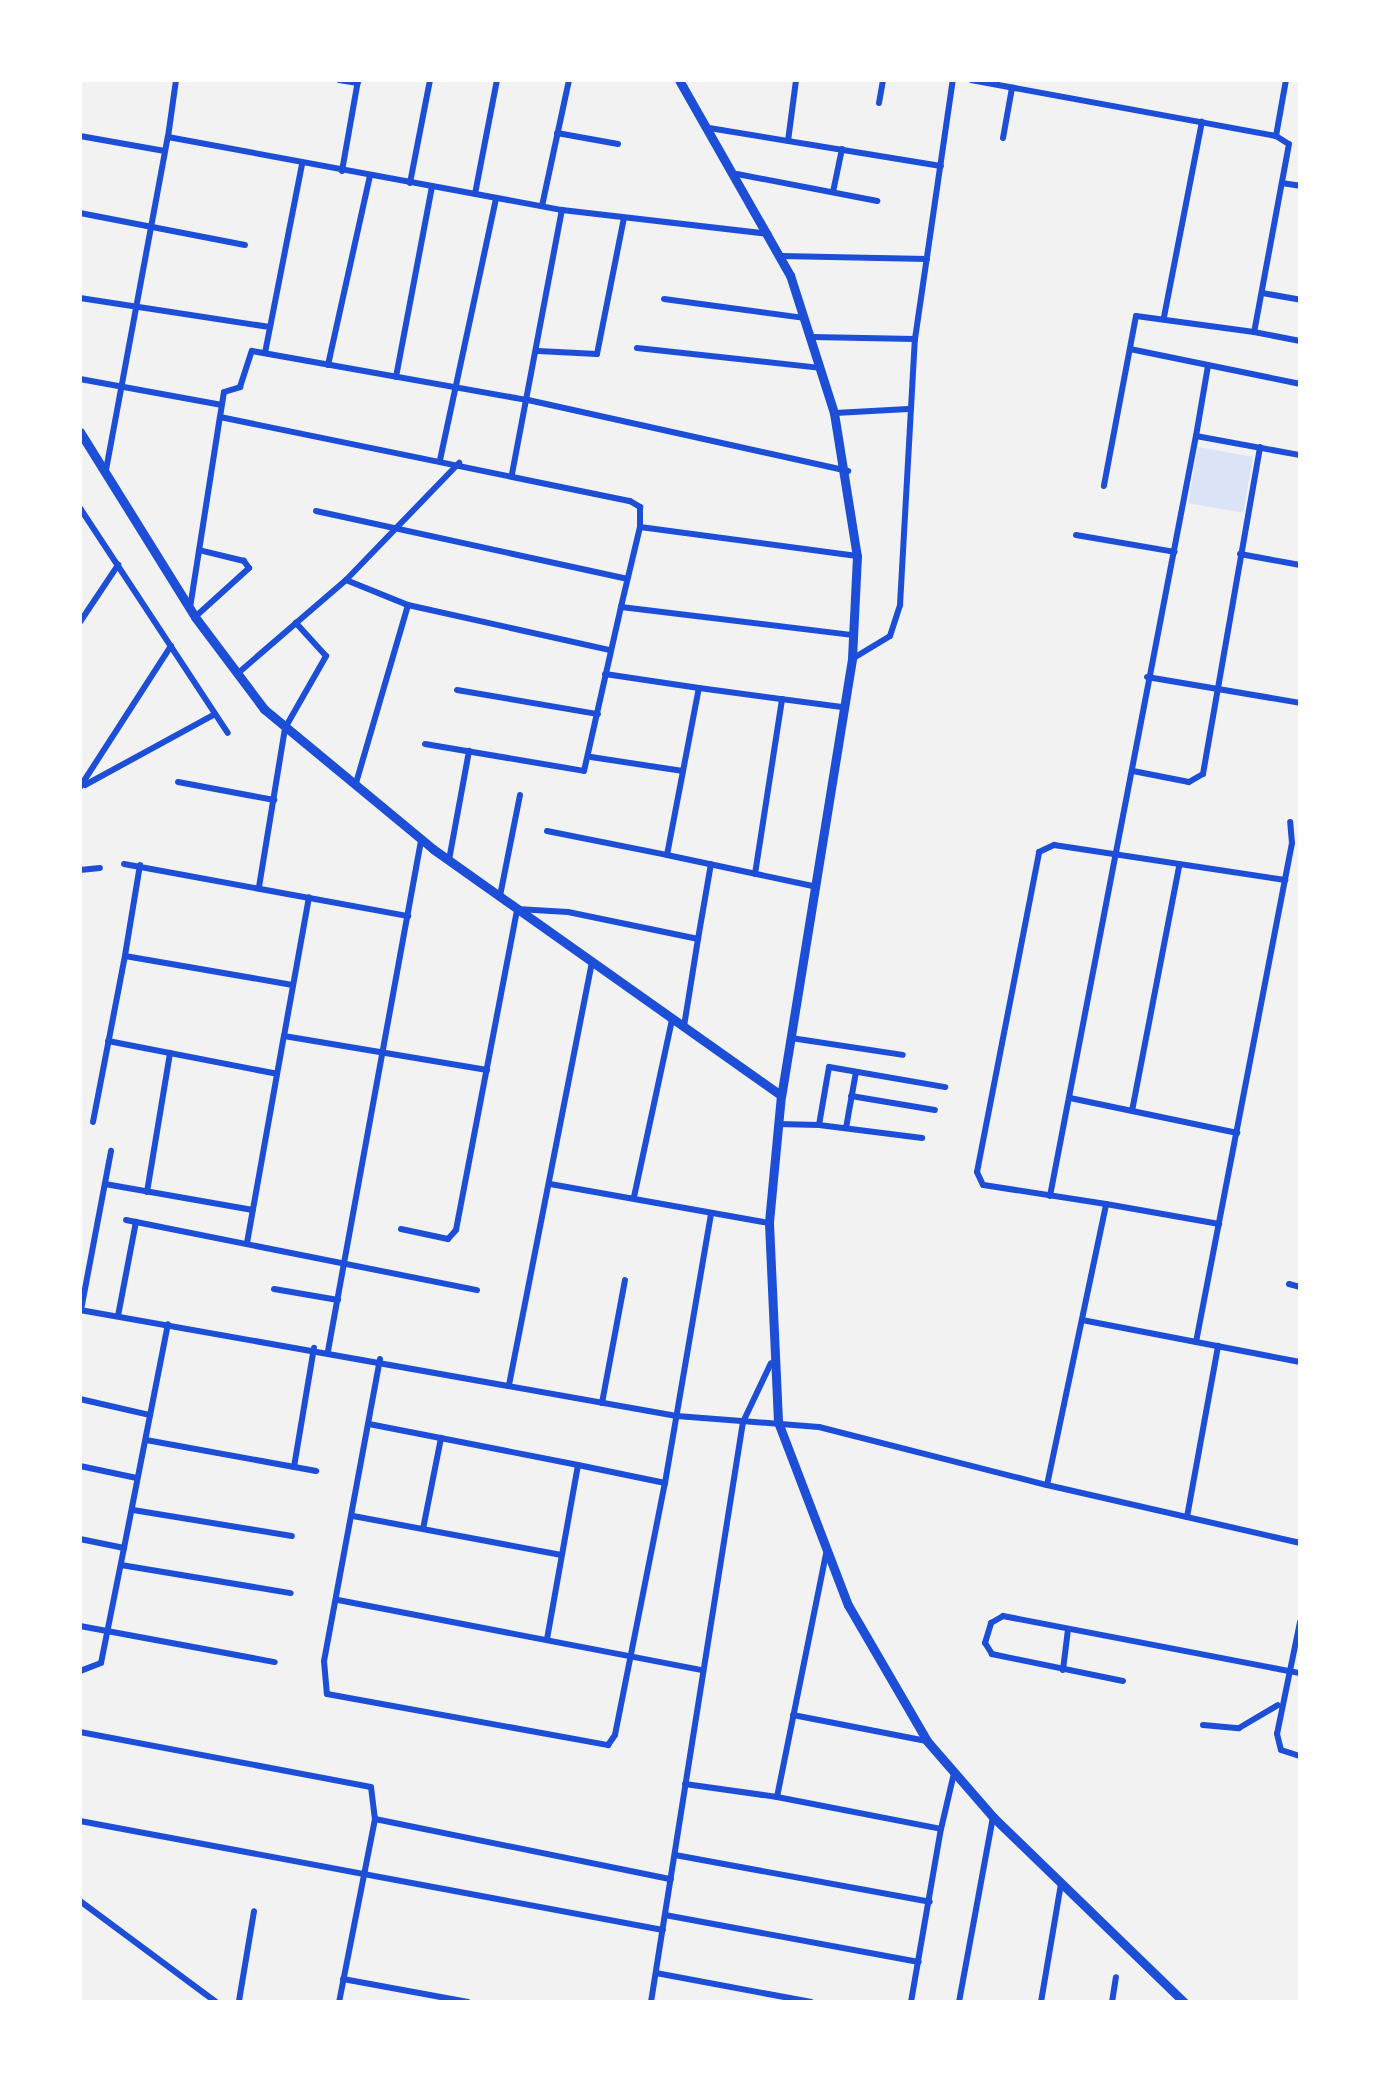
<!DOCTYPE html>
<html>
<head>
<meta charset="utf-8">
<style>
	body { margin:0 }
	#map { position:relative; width:1380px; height:2082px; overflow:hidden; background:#f2f2f2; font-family:"Public Sans",sans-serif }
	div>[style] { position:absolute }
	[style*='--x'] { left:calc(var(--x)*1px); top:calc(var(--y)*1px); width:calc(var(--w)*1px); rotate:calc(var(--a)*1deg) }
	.green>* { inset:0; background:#dbe4f7; transform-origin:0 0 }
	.minor>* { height:6px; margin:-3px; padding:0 3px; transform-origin:3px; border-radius:3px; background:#1d4ed8 }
	.tertiary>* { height:9px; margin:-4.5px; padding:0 4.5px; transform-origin:4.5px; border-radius:4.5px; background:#1d4ed8 }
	span { translate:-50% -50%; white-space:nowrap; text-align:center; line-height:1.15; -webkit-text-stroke:8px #fff; paint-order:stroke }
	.frame { position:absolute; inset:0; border:82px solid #fff; pointer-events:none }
</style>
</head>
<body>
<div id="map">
	<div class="green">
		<div style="left:1198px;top:447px;width:56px;height:57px;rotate:10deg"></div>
	</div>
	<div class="minor">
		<div style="--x:339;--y:80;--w:19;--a:9"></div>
		<div style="--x:971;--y:80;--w:310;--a:10.4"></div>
		<div style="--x:1276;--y:136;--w:15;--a:32"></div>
		<div style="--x:1289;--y:144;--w:191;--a:100.5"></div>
		<div style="--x:1254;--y:332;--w:119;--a:-172.3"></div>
		<div style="--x:1136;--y:316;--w:173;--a:100.7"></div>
		<div style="--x:879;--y:103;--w:23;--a:-80"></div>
		<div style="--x:709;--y:128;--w:235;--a:9.3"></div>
		<div style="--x:557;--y:133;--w:62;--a:10.2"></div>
		<div style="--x:80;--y:136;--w:86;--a:10"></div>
		<div style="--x:1276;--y:136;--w:57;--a:-79.9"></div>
		<div style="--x:168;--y:137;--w:58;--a:-82"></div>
		<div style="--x:1003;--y:138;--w:51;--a:-79.8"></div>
		<div style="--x:788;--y:141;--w:62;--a:-82.5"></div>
		<div style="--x:342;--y:171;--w:92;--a:-80"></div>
		<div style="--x:737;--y:174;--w:143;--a:10.9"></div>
		<div style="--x:410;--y:183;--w:105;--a:-79"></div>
		<div style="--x:1282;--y:183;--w:18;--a:9"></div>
		<div style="--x:833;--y:192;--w:44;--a:-78.2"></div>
		<div style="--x:475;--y:194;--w:116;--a:-79.1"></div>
		<div style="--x:542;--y:206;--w:129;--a:-77.9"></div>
		<div style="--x:80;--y:213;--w:168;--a:11"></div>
		<div style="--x:781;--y:256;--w:146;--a:1.2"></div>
		<div style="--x:1262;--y:293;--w:39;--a:10"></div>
		<div style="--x:80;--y:298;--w:192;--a:8.7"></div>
		<div style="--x:664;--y:299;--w:141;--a:7.7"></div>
		<div style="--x:1164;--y:317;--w:199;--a:-79"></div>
		<div style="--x:1254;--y:332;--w:47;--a:11.1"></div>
		<div style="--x:812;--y:337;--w:103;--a:1.1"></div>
		<div style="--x:637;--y:348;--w:184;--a:6.2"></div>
		<div style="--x:1130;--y:349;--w:174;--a:11.6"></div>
		<div style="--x:538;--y:351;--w:59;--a:2.9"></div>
		<div style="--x:597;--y:354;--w:139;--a:-78.8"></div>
		<div style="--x:265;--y:353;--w:193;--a:-78.9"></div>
		<div style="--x:328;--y:365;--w:194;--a:-77.5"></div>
		<div style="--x:396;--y:377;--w:193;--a:-79.3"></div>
		<div style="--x:80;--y:379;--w:143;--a:10.4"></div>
		<div style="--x:835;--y:413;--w:73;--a:-3.1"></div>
		<div style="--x:220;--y:417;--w:25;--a:-81"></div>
		<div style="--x:224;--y:392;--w:17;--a:-17"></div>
		<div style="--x:240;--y:387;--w:38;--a:-72"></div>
		<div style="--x:252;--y:351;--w:280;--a:10.1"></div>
		<div style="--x:528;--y:400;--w:328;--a:12.5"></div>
		<div style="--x:1196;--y:436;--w:71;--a:-80.3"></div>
		<div style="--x:440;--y:460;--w:268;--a:-77.9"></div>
		<div style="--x:106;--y:470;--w:339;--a:-79.5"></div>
		<div style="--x:168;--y:137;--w:401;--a:10.5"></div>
		<div style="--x:562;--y:210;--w:208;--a:6.6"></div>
		<div style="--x:512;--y:474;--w:269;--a:-79.3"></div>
		<div style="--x:80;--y:508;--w:269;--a:56.7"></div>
		<div style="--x:316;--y:511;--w:318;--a:12.3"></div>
		<div style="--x:640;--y:527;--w:82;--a:103.4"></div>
		<div style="--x:621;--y:607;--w:234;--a:6.9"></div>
		<div style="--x:1076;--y:535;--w:100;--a:9.7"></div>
		<div style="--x:1240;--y:554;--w:61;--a:10.4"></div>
		<div style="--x:346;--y:580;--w:67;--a:22"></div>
		<div style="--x:408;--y:605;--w:207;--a:12.6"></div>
		<div style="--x:190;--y:608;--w:193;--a:-81.1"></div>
		<div style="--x:220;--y:417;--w:419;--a:11.6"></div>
		<div style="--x:630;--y:501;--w:12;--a:31"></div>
		<div style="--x:640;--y:507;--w:20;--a:90"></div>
		<div style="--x:640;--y:527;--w:219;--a:7.6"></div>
		<div style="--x:195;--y:617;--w:73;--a:-42.2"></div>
		<div style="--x:249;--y:568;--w:9;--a:-126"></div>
		<div style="--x:244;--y:561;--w:46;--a:-166.3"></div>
		<div style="--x:80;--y:622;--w:69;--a:-56.3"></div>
		<div style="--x:852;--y:659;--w:44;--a:-31.2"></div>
		<div style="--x:890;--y:636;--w:33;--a:-72"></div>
		<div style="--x:900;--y:605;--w:266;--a:-86.8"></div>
		<div style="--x:915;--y:339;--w:262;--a:-81.7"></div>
		<div style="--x:237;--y:674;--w:144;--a:-40.8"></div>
		<div style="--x:346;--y:580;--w:163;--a:-46"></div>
		<div style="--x:605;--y:674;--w:95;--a:8.5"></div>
		<div style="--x:1147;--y:677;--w:155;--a:9.6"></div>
		<div style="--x:457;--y:690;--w:143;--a:9.7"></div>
		<div style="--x:425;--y:744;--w:161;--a:9.6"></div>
		<div style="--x:584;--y:771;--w:168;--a:-77.3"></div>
		<div style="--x:591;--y:757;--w:93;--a:8.7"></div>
		<div style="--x:1133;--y:771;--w:57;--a:11.1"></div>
		<div style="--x:1189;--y:782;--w:16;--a:-30"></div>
		<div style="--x:1203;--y:774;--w:332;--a:-80.1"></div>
		<div style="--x:178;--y:782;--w:98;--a:10.6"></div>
		<div style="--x:356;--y:783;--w:185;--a:-73.7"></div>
		<div style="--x:85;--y:785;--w:148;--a:-28.6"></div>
		<div style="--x:80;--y:787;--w:168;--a:-57.2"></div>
		<div style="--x:547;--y:831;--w:122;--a:11.3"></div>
		<div style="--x:667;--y:855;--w:170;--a:-79.2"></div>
		<div style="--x:699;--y:688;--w:144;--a:7.6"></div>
		<div style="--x:667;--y:855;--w:149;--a:12"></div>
		<div style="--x:449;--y:860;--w:111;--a:-79.6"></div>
		<div style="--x:124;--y:864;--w:289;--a:10.4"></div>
		<div style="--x:140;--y:865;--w:92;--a:99.4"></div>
		<div style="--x:125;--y:956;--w:170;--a:9.8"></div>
		<div style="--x:80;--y:870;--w:20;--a:-6"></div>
		<div style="--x:755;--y:874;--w:177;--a:-81.2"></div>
		<div style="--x:259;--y:887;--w:161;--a:-80.7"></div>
		<div style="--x:285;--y:728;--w:83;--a:-60.3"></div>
		<div style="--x:326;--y:656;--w:45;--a:-132.3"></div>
		<div style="--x:500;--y:896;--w:103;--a:-78.8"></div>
		<div style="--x:698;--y:939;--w:76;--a:-80.2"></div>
		<div style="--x:284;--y:1036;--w:141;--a:-79.8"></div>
		<div style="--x:791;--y:1038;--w:113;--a:8.6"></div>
		<div style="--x:108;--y:1041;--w:172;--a:11"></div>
		<div style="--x:851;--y:1096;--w:85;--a:9.5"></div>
		<div style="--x:1070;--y:1098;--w:171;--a:11.8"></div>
		<div style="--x:1132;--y:1111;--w:249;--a:-79.1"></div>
		<div style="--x:93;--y:1122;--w:169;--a:-79.1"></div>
		<div style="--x:778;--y:1124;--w:41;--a:1.4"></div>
		<div style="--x:819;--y:1125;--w:59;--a:-80.2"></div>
		<div style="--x:829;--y:1067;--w:118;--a:9.8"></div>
		<div style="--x:819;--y:1125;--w:104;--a:7.2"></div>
		<div style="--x:846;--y:1128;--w:57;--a:-79.9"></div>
		<div style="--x:105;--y:1184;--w:150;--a:10"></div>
		<div style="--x:550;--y:1184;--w:222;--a:10.1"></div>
		<div style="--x:147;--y:1192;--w:141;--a:-80.6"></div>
		<div style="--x:1050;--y:1196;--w:774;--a:-79.13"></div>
		<div style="--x:1196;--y:436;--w:106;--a:10.4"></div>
		<div style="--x:634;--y:1197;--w:182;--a:-77.9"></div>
		<div style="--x:1106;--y:1204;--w:115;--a:10"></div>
		<div style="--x:126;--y:1220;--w:358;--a:11.3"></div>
		<div style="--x:401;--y:1229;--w:48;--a:12"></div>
		<div style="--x:448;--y:1239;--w:12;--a:-48"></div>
		<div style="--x:456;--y:1230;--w:327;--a:-79.2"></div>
		<div style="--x:517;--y:909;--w:51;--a:3.4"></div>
		<div style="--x:568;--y:912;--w:133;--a:11.7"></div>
		<div style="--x:698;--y:939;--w:88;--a:99.1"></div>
		<div style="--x:247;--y:1243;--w:210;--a:-79.9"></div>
		<div style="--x:284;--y:1036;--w:206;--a:9.5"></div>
		<div style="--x:1289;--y:1284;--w:11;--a:15"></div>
		<div style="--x:274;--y:1289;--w:65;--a:9.8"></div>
		<div style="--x:80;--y:1310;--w:606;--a:10.07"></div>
		<div style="--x:677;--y:1416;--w:142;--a:4.4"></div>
		<div style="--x:819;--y:1427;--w:235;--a:14.3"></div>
		<div style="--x:1047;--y:1485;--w:287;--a:-78.1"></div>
		<div style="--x:1106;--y:1204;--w:124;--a:-171.2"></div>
		<div style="--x:983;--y:1185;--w:14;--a:-115"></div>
		<div style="--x:977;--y:1172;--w:326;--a:-79"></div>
		<div style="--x:1039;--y:852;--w:17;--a:-25"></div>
		<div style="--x:1054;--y:845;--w:234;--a:8.6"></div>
		<div style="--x:81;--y:1310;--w:162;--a:-79.3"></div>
		<div style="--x:118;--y:1316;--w:96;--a:-79.2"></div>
		<div style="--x:1082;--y:1320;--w:222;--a:10.9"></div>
		<div style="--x:1196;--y:1342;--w:508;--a:-79.11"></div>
		<div style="--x:1292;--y:843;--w:21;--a:-95"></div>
		<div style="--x:328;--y:1351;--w:518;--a:-79.67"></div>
		<div style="--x:380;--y:1359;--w:307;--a:100.5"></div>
		<div style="--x:324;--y:1661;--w:33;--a:85"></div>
		<div style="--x:327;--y:1694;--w:286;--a:10.3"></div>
		<div style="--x:608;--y:1745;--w:12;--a:-55"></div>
		<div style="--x:615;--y:1735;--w:257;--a:-78.8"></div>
		<div style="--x:665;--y:1483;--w:274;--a:-80.3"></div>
		<div style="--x:509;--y:1385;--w:431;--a:-78.9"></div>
		<div style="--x:80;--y:1399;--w:72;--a:12.9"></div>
		<div style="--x:602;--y:1403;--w:125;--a:-79.4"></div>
		<div style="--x:369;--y:1424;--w:213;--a:11.1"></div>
		<div style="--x:578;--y:1465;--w:177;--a:100.1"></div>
		<div style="--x:146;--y:1440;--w:173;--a:10.3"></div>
		<div style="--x:578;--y:1465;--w:89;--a:11.7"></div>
		<div style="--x:80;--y:1466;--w:58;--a:11.9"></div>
		<div style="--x:294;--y:1467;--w:121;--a:-80.5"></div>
		<div style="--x:1047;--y:1485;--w:260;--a:12.9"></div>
		<div style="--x:133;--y:1510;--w:161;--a:9.3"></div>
		<div style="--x:353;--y:1516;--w:212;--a:10.6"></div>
		<div style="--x:1187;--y:1517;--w:174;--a:-79.7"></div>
		<div style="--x:423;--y:1529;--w:93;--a:-78.8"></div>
		<div style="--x:80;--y:1539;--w:45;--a:11.6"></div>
		<div style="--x:124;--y:1548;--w:117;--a:101.3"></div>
		<div style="--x:101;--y:1663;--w:22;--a:159"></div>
		<div style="--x:124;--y:1548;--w:228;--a:-78.9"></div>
		<div style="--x:121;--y:1565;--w:172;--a:9.4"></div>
		<div style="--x:338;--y:1600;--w:372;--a:10.9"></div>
		<div style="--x:1300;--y:1622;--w:114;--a:101.6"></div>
		<div style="--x:1277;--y:1734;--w:16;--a:76"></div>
		<div style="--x:1281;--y:1750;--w:20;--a:18"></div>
		<div style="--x:80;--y:1626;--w:198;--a:10.5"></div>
		<div style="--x:1063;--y:1670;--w:41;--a:-83"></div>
		<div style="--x:1123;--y:1681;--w:134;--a:-168.4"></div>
		<div style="--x:992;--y:1654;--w:13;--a:-122"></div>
		<div style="--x:985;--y:1643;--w:21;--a:-73"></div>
		<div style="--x:991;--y:1623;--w:14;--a:-30"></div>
		<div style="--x:1003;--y:1616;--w:302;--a:10.9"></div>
		<div style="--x:793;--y:1715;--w:136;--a:11"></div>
		<div style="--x:1203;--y:1725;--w:36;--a:5"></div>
		<div style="--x:1239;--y:1728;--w:45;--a:-30.5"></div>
		<div style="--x:80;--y:1732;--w:296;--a:10.7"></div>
		<div style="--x:371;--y:1787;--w:32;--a:83"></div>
		<div style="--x:375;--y:1819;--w:187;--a:101.1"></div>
		<div style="--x:685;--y:1784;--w:93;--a:8"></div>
		<div style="--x:777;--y:1797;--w:249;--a:-78.6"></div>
		<div style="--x:777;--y:1797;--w:167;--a:11"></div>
		<div style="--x:941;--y:1829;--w:57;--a:-76.9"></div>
		<div style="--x:375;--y:1819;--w:302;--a:11.5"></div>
		<div style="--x:80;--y:1821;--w:593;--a:10.59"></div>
		<div style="--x:675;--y:1855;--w:259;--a:10.4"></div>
		<div style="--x:80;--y:1901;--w:169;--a:36.6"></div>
		<div style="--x:665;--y:1915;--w:258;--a:10.5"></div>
		<div style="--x:656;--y:1973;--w:158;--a:10.6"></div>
		<div style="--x:343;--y:1979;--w:127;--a:10.4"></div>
		<div style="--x:239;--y:2001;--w:91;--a:-80.5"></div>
		<div style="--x:651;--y:2002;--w:587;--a:-80.99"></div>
		<div style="--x:743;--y:1422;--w:65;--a:-64.6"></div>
		<div style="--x:911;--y:2002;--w:176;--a:-80.2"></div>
		<div style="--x:959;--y:2002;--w:188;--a:-79.6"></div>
		<div style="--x:1041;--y:2002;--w:120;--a:-80.4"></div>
		<div style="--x:1112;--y:2002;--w:25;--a:-81"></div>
	</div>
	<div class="tertiary">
		<div style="--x:679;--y:80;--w:224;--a:60.4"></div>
		<div style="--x:790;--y:275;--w:145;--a:72.3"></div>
		<div style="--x:834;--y:413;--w:145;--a:80.9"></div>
		<div style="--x:857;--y:556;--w:103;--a:92.8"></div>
		<div style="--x:852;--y:659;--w:442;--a:99.2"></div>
		<div style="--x:781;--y:1095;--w:129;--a:95.4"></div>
		<div style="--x:769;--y:1223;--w:199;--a:87.4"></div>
		<div style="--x:778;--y:1422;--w:196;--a:69.1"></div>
		<div style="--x:848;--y:1605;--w:157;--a:59.8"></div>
		<div style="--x:927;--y:1741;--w:101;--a:49"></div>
		<div style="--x:993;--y:1817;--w:266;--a:44.1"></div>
		<div style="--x:80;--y:432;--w:218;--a:58.1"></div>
		<div style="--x:195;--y:617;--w:115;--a:53.1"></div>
		<div style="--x:264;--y:709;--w:219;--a:39.6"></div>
		<div style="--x:433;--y:849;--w:426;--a:35.3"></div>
	</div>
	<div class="frame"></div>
</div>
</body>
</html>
